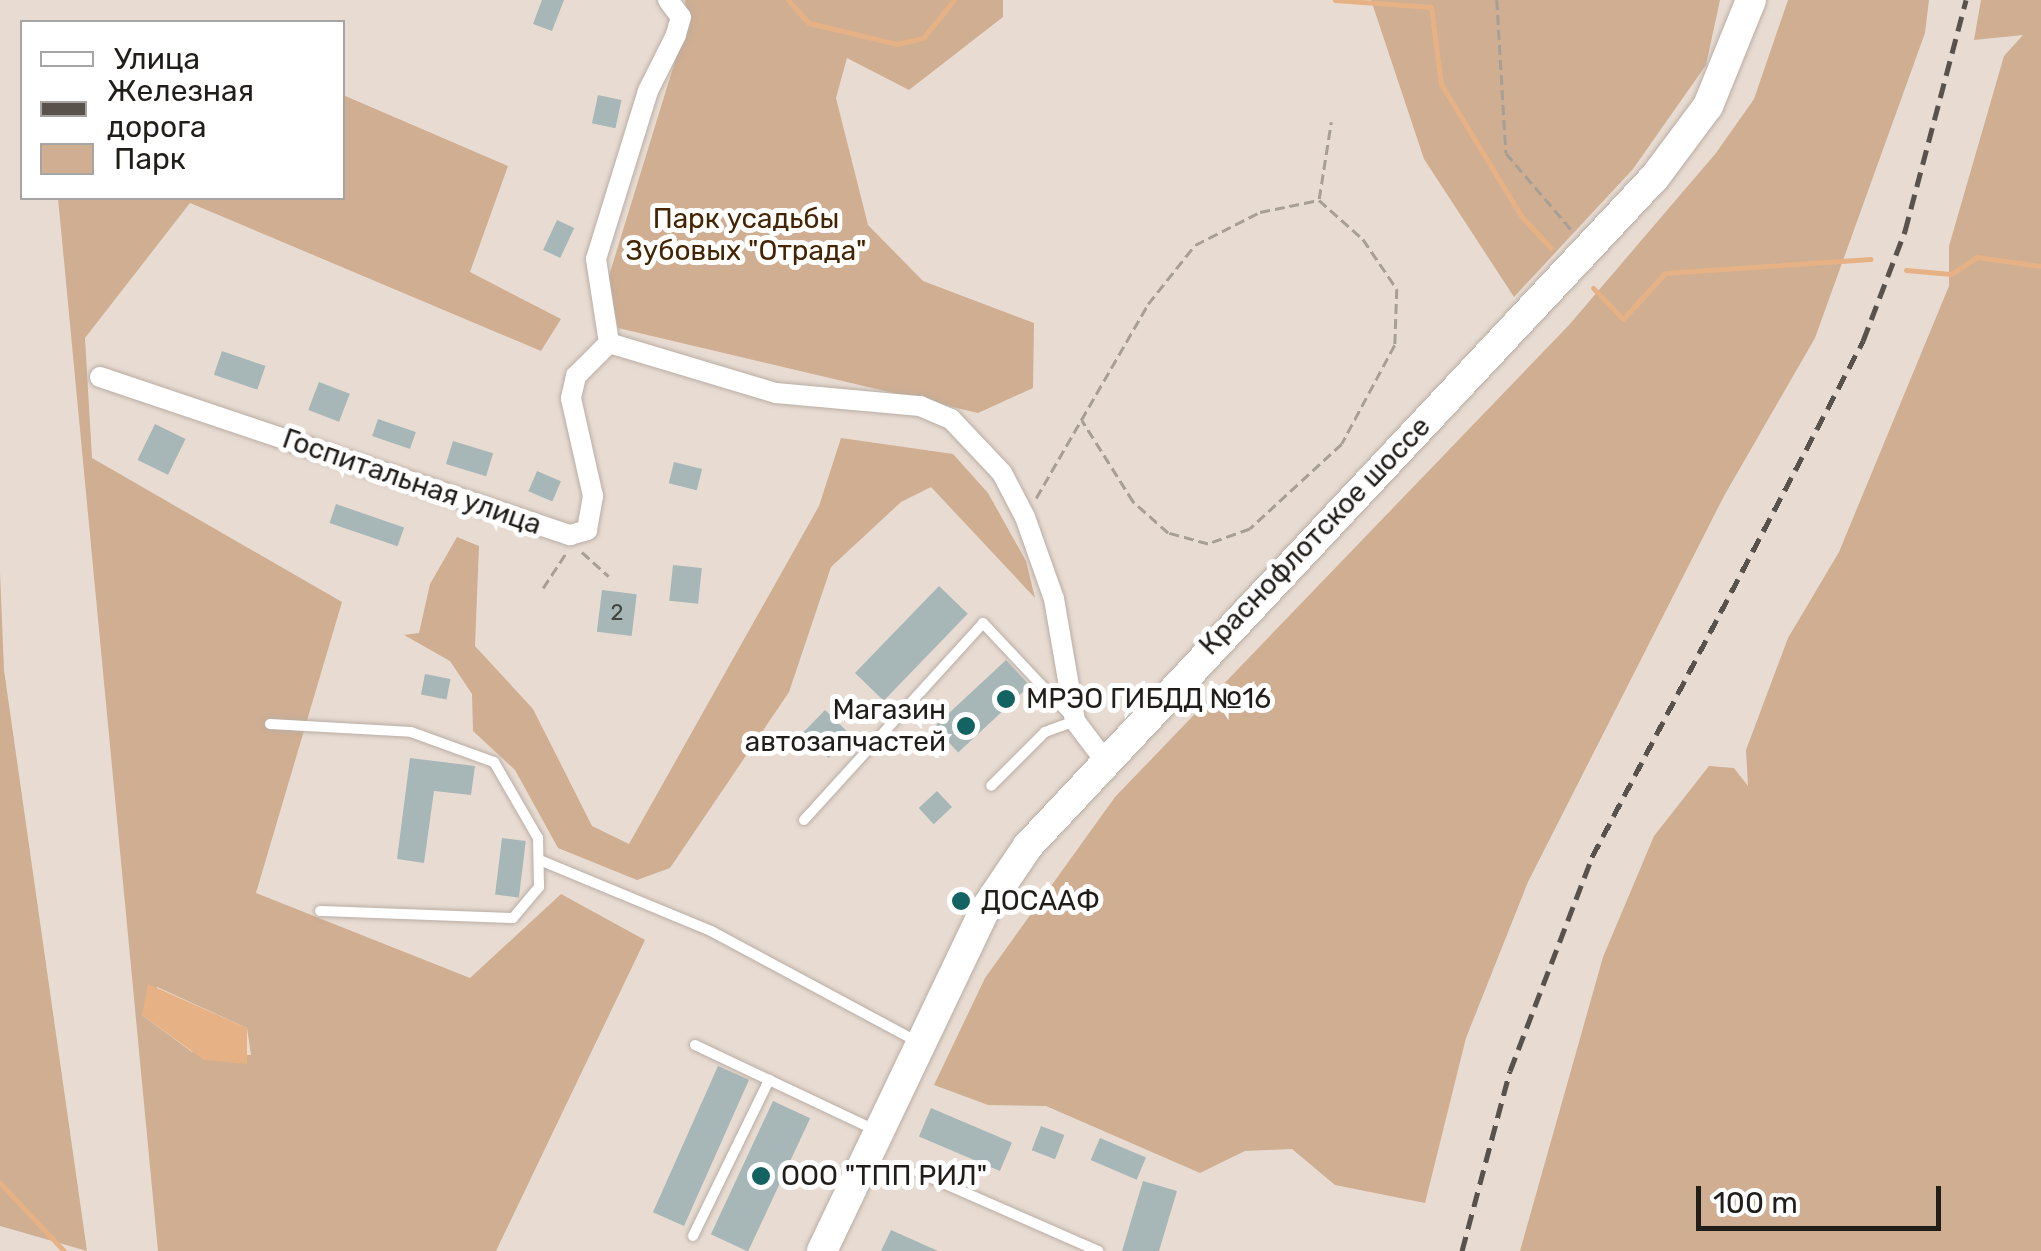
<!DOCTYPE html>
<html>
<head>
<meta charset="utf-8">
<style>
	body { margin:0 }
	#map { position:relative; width:2041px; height:1251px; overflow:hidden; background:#e8dcd2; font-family:Rubik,sans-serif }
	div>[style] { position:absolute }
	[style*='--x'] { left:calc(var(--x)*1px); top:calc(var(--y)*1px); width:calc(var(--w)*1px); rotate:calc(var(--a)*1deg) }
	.green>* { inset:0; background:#cfae92 }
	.water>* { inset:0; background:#e6b285 }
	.stream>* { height:5px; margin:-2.5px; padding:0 2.5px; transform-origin:2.5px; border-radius:2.5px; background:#e6b285 }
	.building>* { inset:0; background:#a7b7b7; transform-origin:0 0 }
	.path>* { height:2.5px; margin-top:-1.25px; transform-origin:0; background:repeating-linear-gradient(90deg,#a79e96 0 10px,transparent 0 15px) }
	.roads { filter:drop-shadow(0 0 2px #b9ada4) drop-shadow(0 0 2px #b9ada4) }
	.lane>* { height:10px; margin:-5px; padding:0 5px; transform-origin:5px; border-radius:5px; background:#fff }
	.street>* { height:20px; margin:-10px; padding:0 10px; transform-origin:10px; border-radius:10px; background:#fff }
	.primary>* { height:30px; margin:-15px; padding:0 15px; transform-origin:15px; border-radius:15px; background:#fff }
	.rail>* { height:5px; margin-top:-2.5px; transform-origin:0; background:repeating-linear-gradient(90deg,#58514c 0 15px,transparent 0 23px) }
	.dots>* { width:28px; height:28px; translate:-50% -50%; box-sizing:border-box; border:5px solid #fff; border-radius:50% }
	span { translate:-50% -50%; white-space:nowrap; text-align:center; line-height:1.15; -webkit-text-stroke:10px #fff; paint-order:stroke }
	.number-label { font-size:22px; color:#424440 }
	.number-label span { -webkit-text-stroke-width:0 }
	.park-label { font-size:28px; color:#452400 }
	.street-label { font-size:28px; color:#211d19 }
	.poi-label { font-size:28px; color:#211d19 }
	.left { translate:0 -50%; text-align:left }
	.right { translate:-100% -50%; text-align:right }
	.legend { position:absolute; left:20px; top:20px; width:325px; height:180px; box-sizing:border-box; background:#fff; border:2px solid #a6a5a3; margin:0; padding:12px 18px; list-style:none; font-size:30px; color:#211d19 }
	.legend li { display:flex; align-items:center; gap:20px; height:50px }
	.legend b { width:50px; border:2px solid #a6a5a3 }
	.scale { position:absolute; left:1696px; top:1186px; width:245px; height:45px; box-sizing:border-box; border:5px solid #211d19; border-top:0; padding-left:12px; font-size:30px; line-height:35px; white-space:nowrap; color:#211d19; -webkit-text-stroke:8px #fff; paint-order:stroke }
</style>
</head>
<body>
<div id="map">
	<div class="green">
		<div style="clip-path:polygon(685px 0,1003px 0,1003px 17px,909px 90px,847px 58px,836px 98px,868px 225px,923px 281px,1034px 323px,1033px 388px,978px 413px,618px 328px,608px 279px,688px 19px)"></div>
		<div style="clip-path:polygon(1371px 0,1720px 0,1706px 65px,1633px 169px,1514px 297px,1424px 159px)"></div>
		<div style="clip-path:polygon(1788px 0,1929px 0,1925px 33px,1815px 338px,1724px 496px,1528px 882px,1466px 1038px,1425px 1203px,1335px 1185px,1292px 1149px,1245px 1151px,1200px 1173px,1046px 1106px,988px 1105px,934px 1085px,985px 978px,1115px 797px,1569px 325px,1716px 153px,1754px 99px)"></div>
		<div style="clip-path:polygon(1981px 0,2041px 0,2041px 1251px,1520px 1251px,1603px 957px,1654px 836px,1709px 766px,1734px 768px,1748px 786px,1746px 750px,1788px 638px,1839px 552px,1949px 286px,1949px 246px,2004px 56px,2023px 35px,1974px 40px)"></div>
		<div style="clip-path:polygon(evenodd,343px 95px,508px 166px,470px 272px,561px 319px,541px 351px,190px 203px,85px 338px,92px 458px,342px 602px,256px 893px,470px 978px,561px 894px,645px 940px,496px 1251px,158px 1251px,58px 198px,342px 198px,343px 95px,157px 987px,247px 1028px,251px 1055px,192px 1052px,142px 1015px,157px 987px)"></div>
		<div style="clip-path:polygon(841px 438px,953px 454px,988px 493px,1026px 561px,1035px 598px,931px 487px,901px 502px,831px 567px,789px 692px,670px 868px,637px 880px,558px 848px,515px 770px,473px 731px,472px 694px,450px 661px,404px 635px,419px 633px,430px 584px,457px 537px,479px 546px,475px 646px,533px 709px,592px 826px,629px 844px,819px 506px)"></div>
		<div style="clip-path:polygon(0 572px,4px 670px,87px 1251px,0 1226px)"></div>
	</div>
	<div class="water">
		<div style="clip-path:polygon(148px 984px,247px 1028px,247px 1064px,204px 1060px,142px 1015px)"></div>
	</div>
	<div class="stream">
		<div style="--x:788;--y:0;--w:31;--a:48"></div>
		<div style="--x:809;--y:23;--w:90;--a:13.4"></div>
		<div style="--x:897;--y:44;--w:27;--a:-13"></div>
		<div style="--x:923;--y:38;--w:49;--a:-50.8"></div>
		<div style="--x:1335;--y:0;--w:96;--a:4.2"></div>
		<div style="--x:1431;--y:7;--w:78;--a:82.6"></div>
		<div style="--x:1441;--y:84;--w:156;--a:58.7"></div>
		<div style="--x:1522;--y:217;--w:42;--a:46.9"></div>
		<div style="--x:1906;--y:270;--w:45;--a:5.1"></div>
		<div style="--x:1951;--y:274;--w:31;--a:-33"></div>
		<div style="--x:1977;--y:257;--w:65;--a:8"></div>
		<div style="--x:1593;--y:288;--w:43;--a:45.9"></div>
		<div style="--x:1623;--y:319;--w:62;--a:-47.6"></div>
		<div style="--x:1665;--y:273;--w:206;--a:-3.9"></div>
		<div style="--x:0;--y:1183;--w:93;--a:46.7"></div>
	</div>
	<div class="building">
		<div style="clip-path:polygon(542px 0,564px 0,552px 31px,533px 24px)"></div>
		<div style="left:598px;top:95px;width:24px;height:29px;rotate:12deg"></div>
		<div style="left:557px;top:220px;width:19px;height:33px;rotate:25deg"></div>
		<div style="left:222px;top:351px;width:46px;height:25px;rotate:19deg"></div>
		<div style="left:319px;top:382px;width:33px;height:30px;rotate:21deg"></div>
		<div style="left:378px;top:419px;width:40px;height:18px;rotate:19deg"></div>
		<div style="left:155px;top:424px;width:34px;height:40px;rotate:26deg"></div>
		<div style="left:453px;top:441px;width:42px;height:24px;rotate:17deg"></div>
		<div style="left:674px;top:462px;width:29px;height:22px;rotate:14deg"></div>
		<div style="left:537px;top:471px;width:26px;height:22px;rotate:23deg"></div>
		<div style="left:336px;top:504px;width:72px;height:20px;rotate:19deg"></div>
		<div style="left:673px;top:565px;width:29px;height:36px;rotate:6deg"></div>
		<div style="left:939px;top:586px;width:40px;height:121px;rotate:44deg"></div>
		<div style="left:602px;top:590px;width:35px;height:42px;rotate:7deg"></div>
		<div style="left:1006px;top:660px;width:35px;height:98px;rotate:47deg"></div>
		<div style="left:425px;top:674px;width:26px;height:21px;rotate:11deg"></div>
		<div style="left:825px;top:710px;width:36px;height:32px;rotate:44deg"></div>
		<div style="clip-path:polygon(410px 758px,475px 766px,471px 795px,434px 791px,424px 863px,397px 859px)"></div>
		<div style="left:937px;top:791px;width:22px;height:25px;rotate:47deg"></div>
		<div style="left:502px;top:838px;width:24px;height:57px;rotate:7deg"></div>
		<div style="left:718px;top:1066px;width:34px;height:160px;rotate:24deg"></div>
		<div style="left:773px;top:1101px;width:41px;height:147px;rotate:25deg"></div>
		<div style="left:931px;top:1108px;width:88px;height:31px;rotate:23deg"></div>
		<div style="left:1041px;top:1126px;width:25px;height:26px;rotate:21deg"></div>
		<div style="left:1100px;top:1138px;width:50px;height:24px;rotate:23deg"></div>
		<div style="clip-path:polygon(1143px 1181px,1177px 1191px,1159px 1251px,1122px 1251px)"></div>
		<div style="clip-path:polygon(891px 1230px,938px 1251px,881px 1251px)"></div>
	</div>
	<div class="path">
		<div style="--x:1497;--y:0;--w:153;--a:86.6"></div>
		<div style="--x:1506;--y:153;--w:100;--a:49.5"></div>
		<div style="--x:1319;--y:199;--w:78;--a:-81.1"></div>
		<div style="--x:1036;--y:498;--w:224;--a:-60"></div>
		<div style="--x:1148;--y:304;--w:75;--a:-51.5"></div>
		<div style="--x:1195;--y:245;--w:73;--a:-26.9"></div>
		<div style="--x:1260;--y:212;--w:60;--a:-11.5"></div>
		<div style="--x:1319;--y:200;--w:59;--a:41.6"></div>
		<div style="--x:1363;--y:239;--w:60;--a:55.8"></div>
		<div style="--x:1397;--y:289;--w:56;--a:92"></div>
		<div style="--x:1395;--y:345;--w:112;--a:118.2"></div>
		<div style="--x:1342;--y:444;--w:125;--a:137.3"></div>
		<div style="--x:1250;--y:529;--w:45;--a:160.3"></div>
		<div style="--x:1208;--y:544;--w:41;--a:-164.6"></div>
		<div style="--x:1168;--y:533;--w:47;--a:-138.5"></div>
		<div style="--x:1133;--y:502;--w:96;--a:-122.2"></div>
		<div style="--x:582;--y:552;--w:36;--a:42"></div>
		<div style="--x:543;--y:588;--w:42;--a:-56.7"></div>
	</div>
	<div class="roads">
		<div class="lane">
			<div style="--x:270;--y:724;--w:141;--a:3.2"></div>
			<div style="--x:411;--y:732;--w:88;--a:19.9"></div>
			<div style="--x:494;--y:762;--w:88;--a:59.9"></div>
			<div style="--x:538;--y:838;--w:49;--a:88.8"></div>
			<div style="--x:539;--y:887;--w:40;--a:130"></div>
			<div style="--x:513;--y:918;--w:193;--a:-177.9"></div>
			<div style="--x:804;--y:820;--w:266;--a:-47.7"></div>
			<div style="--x:983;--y:623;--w:134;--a:46.8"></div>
			<div style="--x:1075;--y:721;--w:32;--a:160"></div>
			<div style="--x:1045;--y:732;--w:76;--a:135"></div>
			<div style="--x:542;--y:861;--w:183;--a:22.5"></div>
			<div style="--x:711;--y:931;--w:235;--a:28.2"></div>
			<div style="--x:695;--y:1045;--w:199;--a:25.3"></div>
			<div style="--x:918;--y:1172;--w:197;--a:23.7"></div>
			<div style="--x:693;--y:1236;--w:174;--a:-64"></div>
		</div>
		<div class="street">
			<div style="--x:668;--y:0;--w:21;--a:53"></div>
			<div style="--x:681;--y:17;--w:19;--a:106"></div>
			<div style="--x:676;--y:35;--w:63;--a:116.6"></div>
			<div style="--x:648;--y:91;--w:176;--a:107.2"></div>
			<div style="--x:596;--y:259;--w:85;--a:81.2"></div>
			<div style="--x:609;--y:343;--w:174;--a:16.7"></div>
			<div style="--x:776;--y:393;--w:145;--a:5.2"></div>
			<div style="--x:920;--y:406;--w:34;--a:23"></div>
			<div style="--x:951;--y:419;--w:74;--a:46.6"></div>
			<div style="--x:1002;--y:473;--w:50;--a:62.4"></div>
			<div style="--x:1025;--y:517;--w:87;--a:70.5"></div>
			<div style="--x:1054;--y:599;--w:124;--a:80.2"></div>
			<div style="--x:1075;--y:721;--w:46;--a:52.9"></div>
			<div style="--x:100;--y:377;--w:496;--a:18.6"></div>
			<div style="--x:570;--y:535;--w:18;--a:-16"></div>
			<div style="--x:587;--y:530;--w:35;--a:-80"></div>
			<div style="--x:593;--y:496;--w:100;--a:-102.7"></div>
			<div style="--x:571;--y:398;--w:23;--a:-77"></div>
			<div style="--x:576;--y:376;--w:47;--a:-45"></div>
		</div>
		<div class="primary">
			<div style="--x:822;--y:1251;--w:377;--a:-64.5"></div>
			<div style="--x:984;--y:911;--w:78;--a:-55.9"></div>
			<div style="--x:1028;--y:846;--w:917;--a:-46.86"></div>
			<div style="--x:1655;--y:177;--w:89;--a:-53.3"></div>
			<div style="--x:1708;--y:106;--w:114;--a:-67.9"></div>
		</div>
	</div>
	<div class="rail">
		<div style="--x:1462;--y:1251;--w:186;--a:-75.1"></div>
		<div style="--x:1510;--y:1071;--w:229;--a:-69"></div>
		<div style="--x:1592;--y:857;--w:583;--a:-62.29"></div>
		<div style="--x:1863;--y:341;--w:118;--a:-69.1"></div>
		<div style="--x:1905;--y:231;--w:239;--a:-75.2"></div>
	</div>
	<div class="dots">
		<div style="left:1006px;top:699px;background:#136363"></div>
		<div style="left:966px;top:726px;background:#136363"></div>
		<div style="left:961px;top:901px;background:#136363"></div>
		<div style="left:761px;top:1176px;background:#136363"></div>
	</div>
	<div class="number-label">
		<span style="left:617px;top:613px">2</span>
	</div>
	<div class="park-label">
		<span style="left:746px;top:235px">Парк усадьбы<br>Зубовых "Отрада"</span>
	</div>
	<div class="street-label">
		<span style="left:412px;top:482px;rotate:19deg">Госпитальная улица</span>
		<span style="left:1315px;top:536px;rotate:-46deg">Краснофлотское шоссе</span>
	</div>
	<div class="poi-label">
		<span class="left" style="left:1026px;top:699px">МРЭО ГИБДД №16</span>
		<span class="right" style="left:946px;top:726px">Магазин<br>автозапчастей</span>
		<span class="left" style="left:981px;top:901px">ДОСААФ</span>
		<span class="left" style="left:781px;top:1176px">ООО "ТПП РИЛ"</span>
	</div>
	<ul class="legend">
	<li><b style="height:12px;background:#fff"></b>Улица</li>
	<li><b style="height:12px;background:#58514c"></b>Железная дорога</li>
	<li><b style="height:28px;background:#cfae92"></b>Парк</li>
	</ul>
	<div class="scale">100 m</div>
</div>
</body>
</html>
